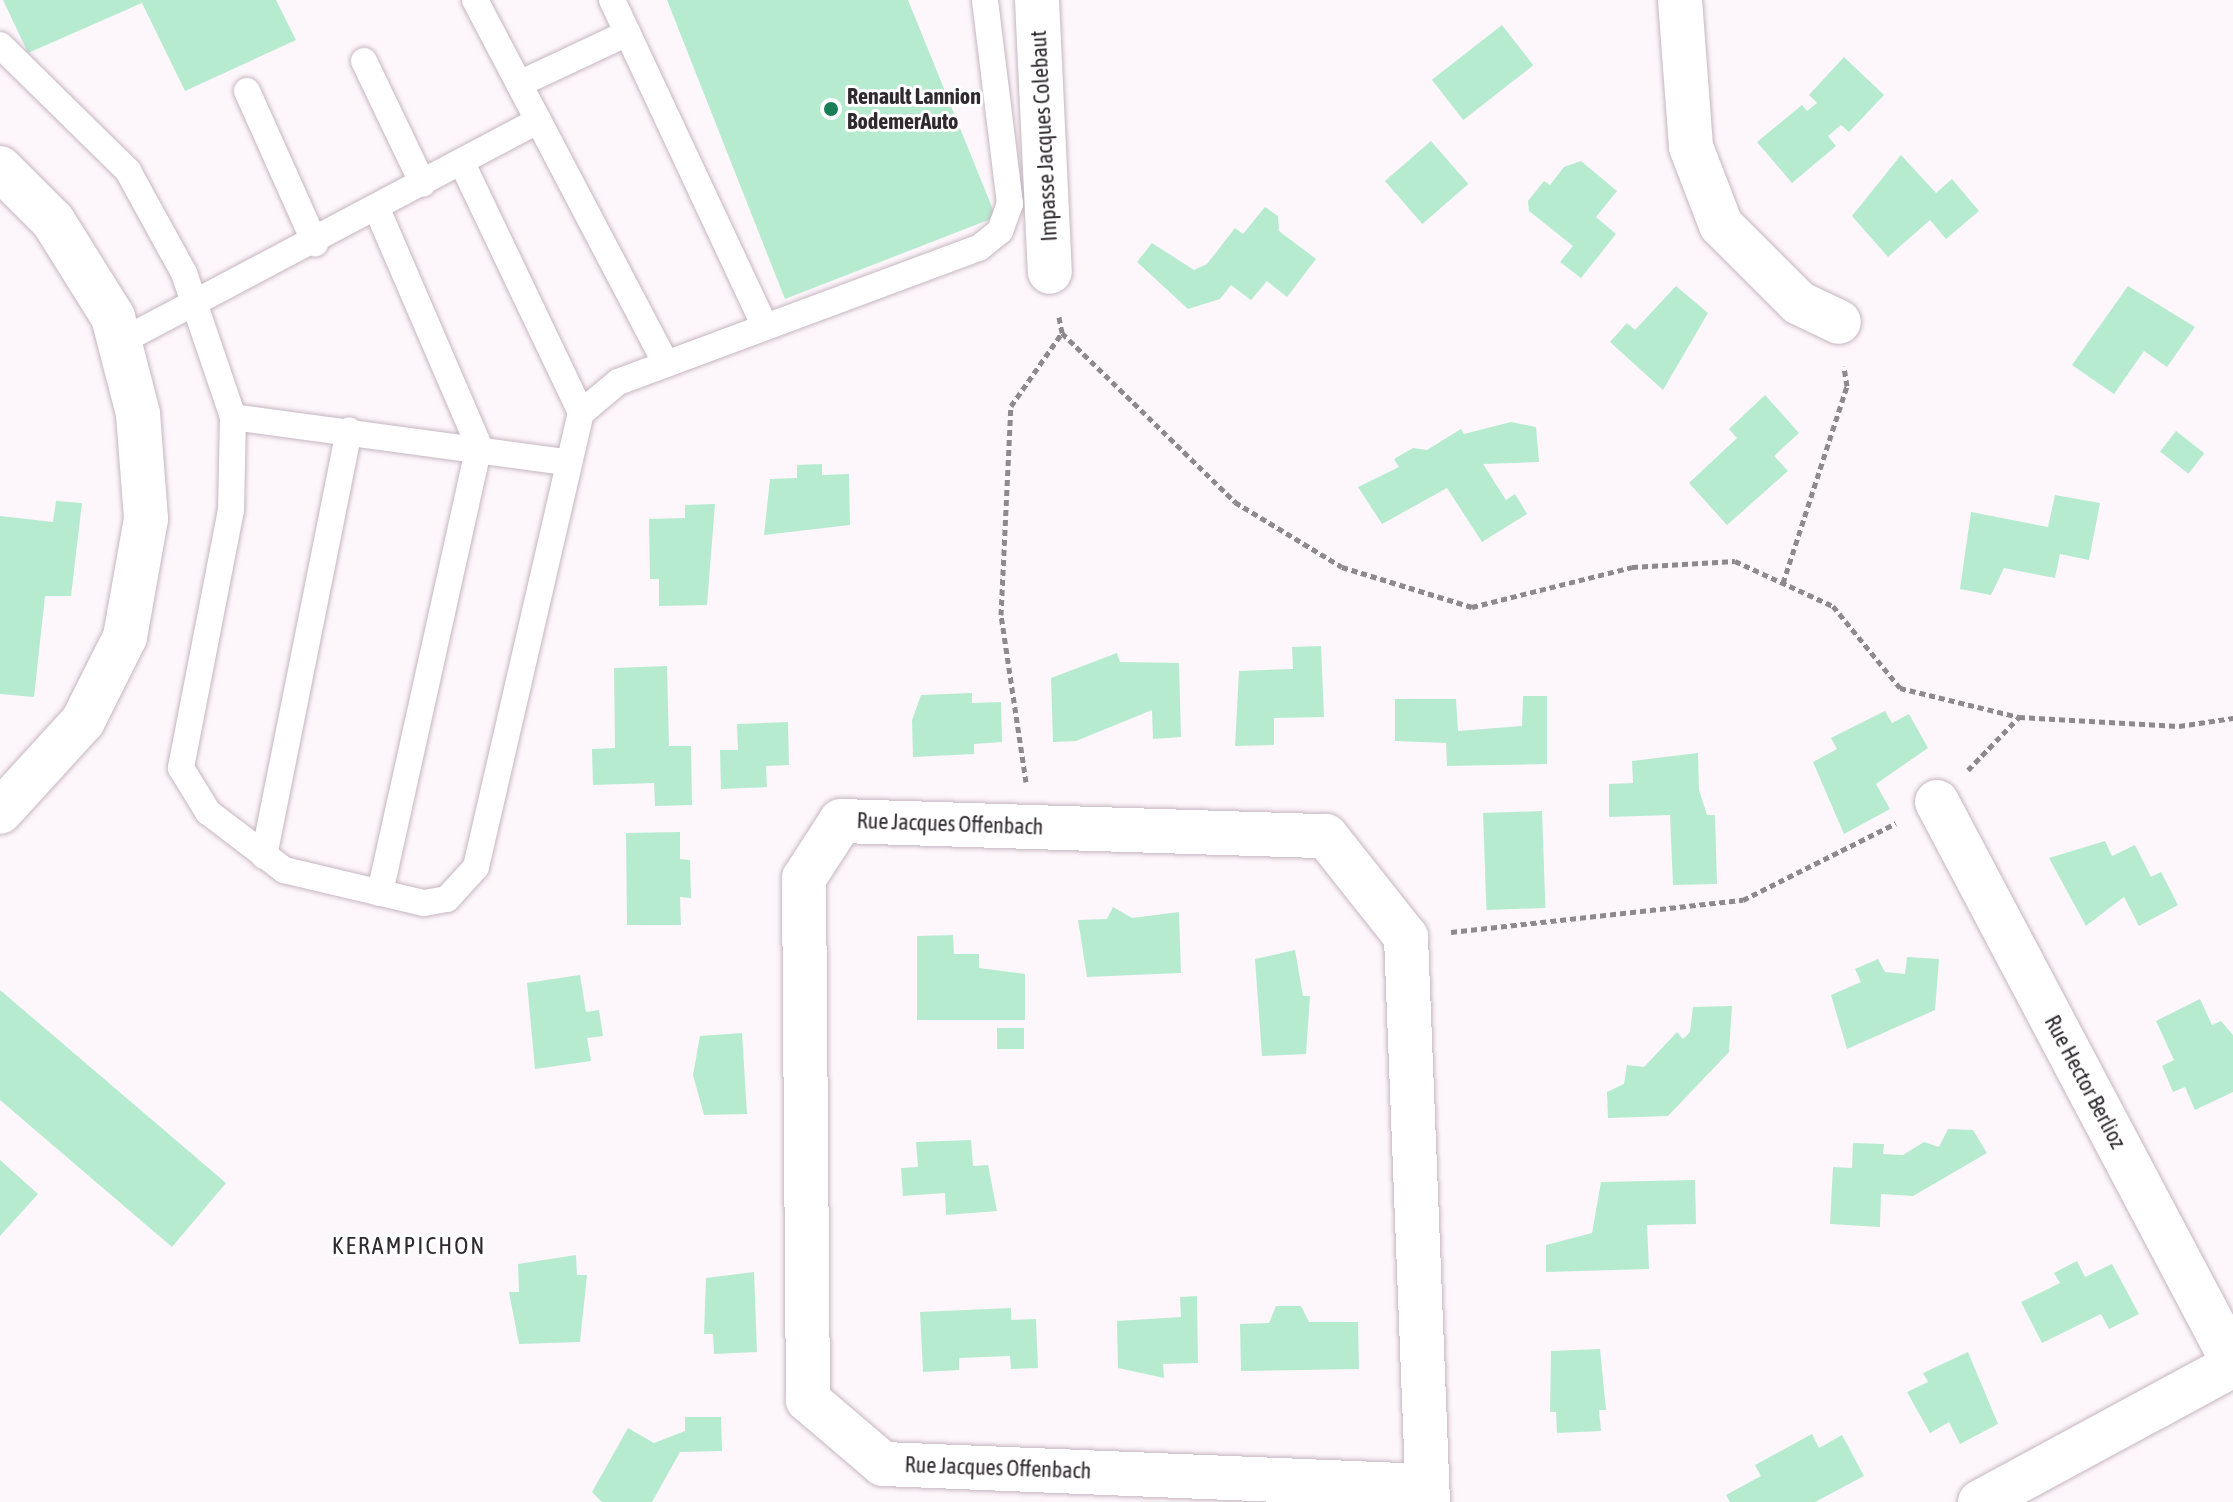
<!DOCTYPE html>
<html>
<head>
<meta charset="utf-8">
<style>
	body { margin:0 }
	#map { position:relative; width:2233px; height:1502px; overflow:hidden; background:#fdf6fb; font-family:"Asap Condensed",sans-serif }
	div>[style] { position:absolute }
	[style*='--x'] { left:calc(var(--x)*1px); top:calc(var(--y)*1px); width:calc(var(--w)*1px); rotate:calc(var(--a)*1deg) }
	.building>* { inset:0; background:#b6ebcf; transform-origin:0 0 }
	.path>* { height:5px; margin-top:-2.5px; transform-origin:0; background:repeating-linear-gradient(90deg,#8f888d 0 6px,transparent 0 10px) }
	.roads { filter:drop-shadow(0 0 2px #c6b5c0) drop-shadow(0 0 2px #c6b5c0) }
	.lane>* { height:26px; margin:-13px; padding:0 13px; transform-origin:13px; border-radius:13px; background:#fff }
	.street>* { height:44px; margin:-22px; padding:0 22px; transform-origin:22px; border-radius:22px; background:#fff }
	.dots>* { width:22px; height:22px; translate:-50% -50%; box-sizing:border-box; border:4px solid #fff; border-radius:50% }
	span { translate:-50% -50%; white-space:nowrap; text-align:center; line-height:1.15; -webkit-text-stroke:6px #fff; paint-order:stroke }
	.poi-label { font-size:22px; color:#302a2e; font-weight:700 }
	.left { translate:0 -50%; text-align:left }
	.street-label { font-size:22px; color:#302a2e }
	.neighbourhood-label { font-size:24px; color:#302a2e; letter-spacing:2px }
</style>
</head>
<body>
<div id="map">
	<div class="building">
		<div style="clip-path:polygon(3px 0,276px 0,296px 40px,185px 91px,142px 3px,28px 53px)"></div>
		<div style="clip-path:polygon(667px 0,908px 0,996px 217px,785px 299px)"></div>
		<div style="left:1502px;top:25px;width:51px;height:89px;rotate:52deg"></div>
		<div style="clip-path:polygon(1844px 57px,1884px 95px,1849px 132px,1841px 125px,1828px 136px,1836px 146px,1792px 183px,1757px 142px,1802px 105px,1807px 111px,1817px 103px,1809px 95px)"></div>
		<div style="left:1431px;top:141px;width:57px;height:61px;rotate:49deg"></div>
		<div style="clip-path:polygon(1901px 155px,1936px 193px,1952px 179px,1979px 211px,1946px 239px,1930px 220px,1888px 257px,1852px 216px)"></div>
		<div style="clip-path:polygon(1581px 161px,1617px 191px,1596px 217px,1616px 234px,1581px 278px,1560px 262px,1573px 246px,1529px 211px,1528px 201px,1544px 181px,1550px 185px,1564px 167px)"></div>
		<div style="clip-path:polygon(1265px 207px,1278px 216px,1279px 231px,1316px 259px,1287px 297px,1267px 281px,1251px 300px,1231px 285px,1220px 299px,1188px 309px,1137px 262px,1152px 243px,1194px 270px,1207px 264px,1235px 228px,1243px 234px)"></div>
		<div style="clip-path:polygon(1676px 286px,1708px 313px,1663px 390px,1610px 342px,1627px 323px,1635px 330px)"></div>
		<div style="clip-path:polygon(2128px 286px,2195px 327px,2167px 367px,2144px 351px,2114px 394px,2072px 365px)"></div>
		<div style="clip-path:polygon(1765px 395px,1799px 433px,1774px 456px,1788px 471px,1727px 525px,1689px 483px,1737px 438px,1729px 429px)"></div>
		<div style="clip-path:polygon(1511px 422px,1536px 427px,1539px 462px,1483px 464px,1506px 500px,1515px 494px,1527px 514px,1482px 542px,1447px 488px,1382px 524px,1358px 487px,1399px 467px,1394px 459px,1413px 448px,1427px 450px,1461px 429px,1464px 434px)"></div>
		<div style="left:2176px;top:431px;width:36px;height:26px;rotate:38deg"></div>
		<div style="clip-path:polygon(822px 464px,822px 475px,849px 474px,850px 525px,764px 535px,770px 479px,797px 478px,797px 465px)"></div>
		<div style="clip-path:polygon(2055px 495px,2100px 503px,2089px 560px,2060px 554px,2055px 578px,2004px 568px,1991px 595px,1960px 589px,1971px 512px,2048px 527px)"></div>
		<div style="clip-path:polygon(56px 501px,82px 503px,71px 596px,45px 596px,34px 697px,0 694px,0 516px,53px 522px)"></div>
		<div style="clip-path:polygon(715px 504px,707px 605px,659px 606px,659px 579px,650px 579px,649px 519px,685px 518px,685px 505px)"></div>
		<div style="clip-path:polygon(1321px 646px,1324px 717px,1274px 718px,1274px 745px,1235px 746px,1239px 671px,1293px 669px,1292px 647px)"></div>
		<div style="clip-path:polygon(1117px 653px,1120px 662px,1179px 663px,1181px 737px,1153px 739px,1152px 710px,1076px 741px,1053px 742px,1051px 678px)"></div>
		<div style="clip-path:polygon(667px 666px,669px 746px,691px 746px,692px 805px,655px 806px,654px 783px,593px 785px,592px 749px,615px 748px,614px 668px)"></div>
		<div style="clip-path:polygon(972px 693px,972px 703px,1001px 702px,1002px 742px,974px 744px,974px 754px,913px 757px,912px 720px,921px 695px)"></div>
		<div style="clip-path:polygon(1523px 696px,1547px 696px,1547px 764px,1447px 766px,1446px 743px,1395px 741px,1395px 699px,1456px 699px,1458px 731px,1522px 726px)"></div>
		<div style="clip-path:polygon(1885px 711px,1892px 723px,1909px 714px,1928px 748px,1876px 784px,1890px 809px,1844px 834px,1813px 762px,1837px 749px,1831px 738px)"></div>
		<div style="clip-path:polygon(788px 722px,789px 765px,766px 766px,767px 787px,721px 789px,720px 750px,738px 750px,737px 724px)"></div>
		<div style="clip-path:polygon(1698px 753px,1699px 790px,1707px 815px,1715px 815px,1717px 884px,1673px 885px,1670px 815px,1609px 817px,1609px 784px,1633px 783px,1632px 761px)"></div>
		<div style="left:1542px;top:811px;width:97px;height:59px;rotate:88deg"></div>
		<div style="clip-path:polygon(680px 832px,680px 859px,690px 860px,691px 898px,680px 897px,681px 925px,627px 925px,626px 833px)"></div>
		<div style="clip-path:polygon(2105px 841px,2112px 856px,2135px 845px,2151px 877px,2161px 872px,2178px 905px,2139px 926px,2124px 897px,2086px 926px,2049px 858px)"></div>
		<div style="clip-path:polygon(1113px 907px,1132px 918px,1179px 912px,1181px 973px,1087px 977px,1078px 920px,1107px 919px)"></div>
		<div style="clip-path:polygon(953px 935px,954px 954px,979px 954px,979px 968px,1025px 974px,1025px 1020px,917px 1020px,917px 936px)"></div>
		<div style="clip-path:polygon(1295px 950px,1303px 996px,1310px 996px,1306px 1054px,1262px 1056px,1255px 959px)"></div>
		<div style="clip-path:polygon(1907px 957px,1939px 959px,1935px 1010px,1847px 1049px,1831px 995px,1861px 982px,1855px 969px,1878px 959px,1885px 972px,1905px 974px)"></div>
		<div style="clip-path:polygon(580px 975px,586px 1012px,599px 1010px,603px 1036px,587px 1038px,591px 1061px,535px 1069px,527px 983px)"></div>
		<div style="clip-path:polygon(0 990px,226px 1183px,172px 1247px,0 1100px)"></div>
		<div style="clip-path:polygon(2200px 999px,2212px 1025px,2221px 1021px,2233px 1035px,2233px 1092px,2195px 1110px,2185px 1087px,2173px 1092px,2162px 1066px,2174px 1060px,2156px 1021px)"></div>
		<div style="clip-path:polygon(1732px 1006px,1729px 1052px,1668px 1116px,1608px 1118px,1607px 1092px,1624px 1084px,1627px 1065px,1644px 1067px,1677px 1032px,1683px 1039px,1690px 1032px,1693px 1007px)"></div>
		<div style="left:997px;top:1028px;width:27px;height:21px"></div>
		<div style="clip-path:polygon(742px 1033px,747px 1114px,704px 1115px,693px 1075px,700px 1036px)"></div>
		<div style="clip-path:polygon(1948px 1129px,1973px 1130px,1987px 1153px,1913px 1196px,1881px 1194px,1880px 1227px,1830px 1224px,1833px 1167px,1852px 1168px,1853px 1143px,1884px 1144px,1883px 1154px,1903px 1155px,1924px 1142px,1939px 1147px)"></div>
		<div style="clip-path:polygon(971px 1140px,973px 1166px,988px 1165px,997px 1211px,946px 1215px,945px 1193px,903px 1196px,901px 1168px,918px 1167px,916px 1142px)"></div>
		<div style="clip-path:polygon(0 1160px,38px 1194px,0 1236px)"></div>
		<div style="clip-path:polygon(1695px 1180px,1696px 1224px,1647px 1225px,1649px 1269px,1546px 1272px,1546px 1245px,1592px 1233px,1601px 1182px)"></div>
		<div style="clip-path:polygon(576px 1255px,577px 1275px,587px 1275px,580px 1342px,519px 1344px,509px 1292px,519px 1292px,518px 1264px)"></div>
		<div style="clip-path:polygon(2077px 1261px,2085px 1277px,2112px 1264px,2139px 1314px,2109px 1329px,2101px 1314px,2042px 1343px,2021px 1302px,2060px 1283px,2054px 1273px)"></div>
		<div style="clip-path:polygon(754px 1272px,757px 1352px,714px 1354px,713px 1334px,704px 1334px,706px 1278px)"></div>
		<div style="clip-path:polygon(1197px 1296px,1198px 1363px,1163px 1364px,1164px 1378px,1118px 1368px,1117px 1321px,1181px 1317px,1180px 1297px)"></div>
		<div style="clip-path:polygon(1276px 1306px,1301px 1306px,1309px 1322px,1358px 1322px,1359px 1369px,1241px 1371px,1240px 1324px,1269px 1323px)"></div>
		<div style="clip-path:polygon(1011px 1308px,1011px 1320px,1036px 1319px,1038px 1368px,1011px 1369px,1010px 1356px,959px 1358px,959px 1370px,923px 1372px,920px 1312px)"></div>
		<div style="clip-path:polygon(1600px 1349px,1606px 1410px,1599px 1410px,1601px 1431px,1557px 1433px,1556px 1412px,1550px 1412px,1551px 1351px)"></div>
		<div style="clip-path:polygon(1968px 1352px,1998px 1424px,1960px 1444px,1949px 1422px,1930px 1433px,1907px 1392px,1928px 1382px,1923px 1373px)"></div>
		<div style="clip-path:polygon(685px 1417px,721px 1417px,722px 1451px,680px 1452px,652px 1502px,602px 1502px,592px 1492px,628px 1428px,654px 1443px,685px 1431px)"></div>
		<div style="clip-path:polygon(1812px 1434px,1819px 1448px,1842px 1435px,1864px 1476px,1815px 1502px,1730px 1502px,1726px 1495px,1761px 1476px,1755px 1465px)"></div>
	</div>
	<div class="path">
		<div style="--x:1059;--y:317;--w:16;--a:79"></div>
		<div style="--x:1062;--y:333;--w:242;--a:44.3"></div>
		<div style="--x:1235;--y:502;--w:125;--a:31.3"></div>
		<div style="--x:1342;--y:567;--w:136;--a:17.1"></div>
		<div style="--x:1472;--y:607;--w:165;--a:-14"></div>
		<div style="--x:1632;--y:567;--w:103;--a:-3.3"></div>
		<div style="--x:1735;--y:561;--w:108;--a:24.7"></div>
		<div style="--x:1833;--y:606;--w:106;--a:50.7"></div>
		<div style="--x:1900;--y:688;--w:122;--a:13.7"></div>
		<div style="--x:2019;--y:717;--w:160;--a:3.2"></div>
		<div style="--x:2179;--y:726;--w:55;--a:-8.4"></div>
		<div style="--x:1783;--y:583;--w:207;--a:-72"></div>
		<div style="--x:1847;--y:386;--w:20;--a:-99"></div>
		<div style="--x:1968;--y:770;--w:74;--a:-46.1"></div>
		<div style="--x:1026;--y:782;--w:169;--a:-98.5"></div>
		<div style="--x:1001;--y:615;--w:209;--a:-87.3"></div>
		<div style="--x:1011;--y:406;--w:89;--a:-55.1"></div>
		<div style="--x:1451;--y:932;--w:294;--a:-6.3"></div>
		<div style="--x:1743;--y:900;--w:171;--a:-26.7"></div>
	</div>
	<div class="roads">
		<div class="lane">
			<div style="--x:475;--y:0;--w:411;--a:62.3"></div>
			<div style="--x:612;--y:0;--w:361;--a:64.9"></div>
			<div style="--x:0;--y:45;--w:180;--a:44.5"></div>
			<div style="--x:128;--y:171;--w:116;--a:61.2"></div>
			<div style="--x:184;--y:273;--w:152;--a:71.2"></div>
			<div style="--x:233;--y:417;--w:93;--a:91.2"></div>
			<div style="--x:231;--y:510;--w:263;--a:101"></div>
			<div style="--x:181;--y:768;--w:52;--a:58.5"></div>
			<div style="--x:208;--y:812;--w:96;--a:37.3"></div>
			<div style="--x:284;--y:870;--w:144;--a:13.3"></div>
			<div style="--x:424;--y:903;--w:23;--a:-10"></div>
			<div style="--x:447;--y:899;--w:43;--a:-47.8"></div>
			<div style="--x:476;--y:867;--w:466;--a:-77"></div>
			<div style="--x:581;--y:413;--w:48;--a:-40"></div>
			<div style="--x:618;--y:382;--w:385;--a:-20.4"></div>
			<div style="--x:979;--y:248;--w:27;--a:-39"></div>
			<div style="--x:1000;--y:231;--w:29;--a:-70"></div>
			<div style="--x:1010;--y:204;--w:206;--a:-97"></div>
			<div style="--x:364;--y:61;--w:136;--a:64.4"></div>
			<div style="--x:519;--y:84;--w:120;--a:-25.1"></div>
			<div style="--x:247;--y:91;--w:167;--a:65.9"></div>
			<div style="--x:462;--y:163;--w:277;--a:64.5"></div>
			<div style="--x:377;--y:209;--w:258;--a:66.7"></div>
			<div style="--x:479;--y:446;--w:458;--a:102.5"></div>
			<div style="--x:120;--y:342;--w:473;--a:-27.9"></div>
			<div style="--x:233;--y:417;--w:336;--a:7.7"></div>
			<div style="--x:264;--y:856;--w:434;--a:-78.7"></div>
		</div>
		<div class="street">
			<div style="--x:1037;--y:0;--w:272;--a:87.3"></div>
			<div style="--x:1680;--y:0;--w:147;--a:85.7"></div>
			<div style="--x:1691;--y:147;--w:84;--a:69"></div>
			<div style="--x:1721;--y:225;--w:110;--a:45"></div>
			<div style="--x:1799;--y:303;--w:44;--a:25.4"></div>
			<div style="--x:0;--y:168;--w:75;--a:45"></div>
			<div style="--x:53;--y:221;--w:113;--a:58"></div>
			<div style="--x:113;--y:317;--w:100;--a:75.5"></div>
			<div style="--x:138;--y:414;--w:105;--a:85.6"></div>
			<div style="--x:146;--y:519;--w:120;--a:100.1"></div>
			<div style="--x:125;--y:637;--w:94;--a:116.6"></div>
			<div style="--x:83;--y:721;--w:123;--a:132.4"></div>
			<div style="--x:1937;--y:802;--w:633;--a:62.14"></div>
			<div style="--x:1427;--y:1486;--w:544;--a:-177.68"></div>
			<div style="--x:883;--y:1464;--w:99;--a:-139.5"></div>
			<div style="--x:808;--y:1400;--w:522;--a:-90.44"></div>
			<div style="--x:804;--y:878;--w:68;--a:-57"></div>
			<div style="--x:841;--y:821;--w:485;--a:1.8"></div>
			<div style="--x:1326;--y:836;--w:129;--a:51.6"></div>
			<div style="--x:1406;--y:937;--w:565;--a:87.77"></div>
			<div style="--x:1980;--y:1502;--w:288;--a:-28.4"></div>
		</div>
	</div>
	<div class="dots">
		<div style="left:831px;top:109px;background:#1a7e57"></div>
	</div>
	<div class="poi-label">
		<span class="left" style="left:847px;top:109px">Renault Lannion<br>BodemerAuto</span>
	</div>
	<div class="street-label">
		<span style="left:1044px;top:136px;rotate:-93deg">Impasse Jacques Colebaut</span>
		<span style="left:950px;top:824px;rotate:2deg">Rue Jacques Offenbach</span>
		<span style="left:2085px;top:1082px;rotate:62deg">Rue Hector Berlioz</span>
		<span style="left:998px;top:1468px;rotate:2deg">Rue Jacques Offenbach</span>
	</div>
	<div class="neighbourhood-label">
		<span style="left:409px;top:1246px">KERAMPICHON</span>
	</div>
</div>
</body>
</html>
